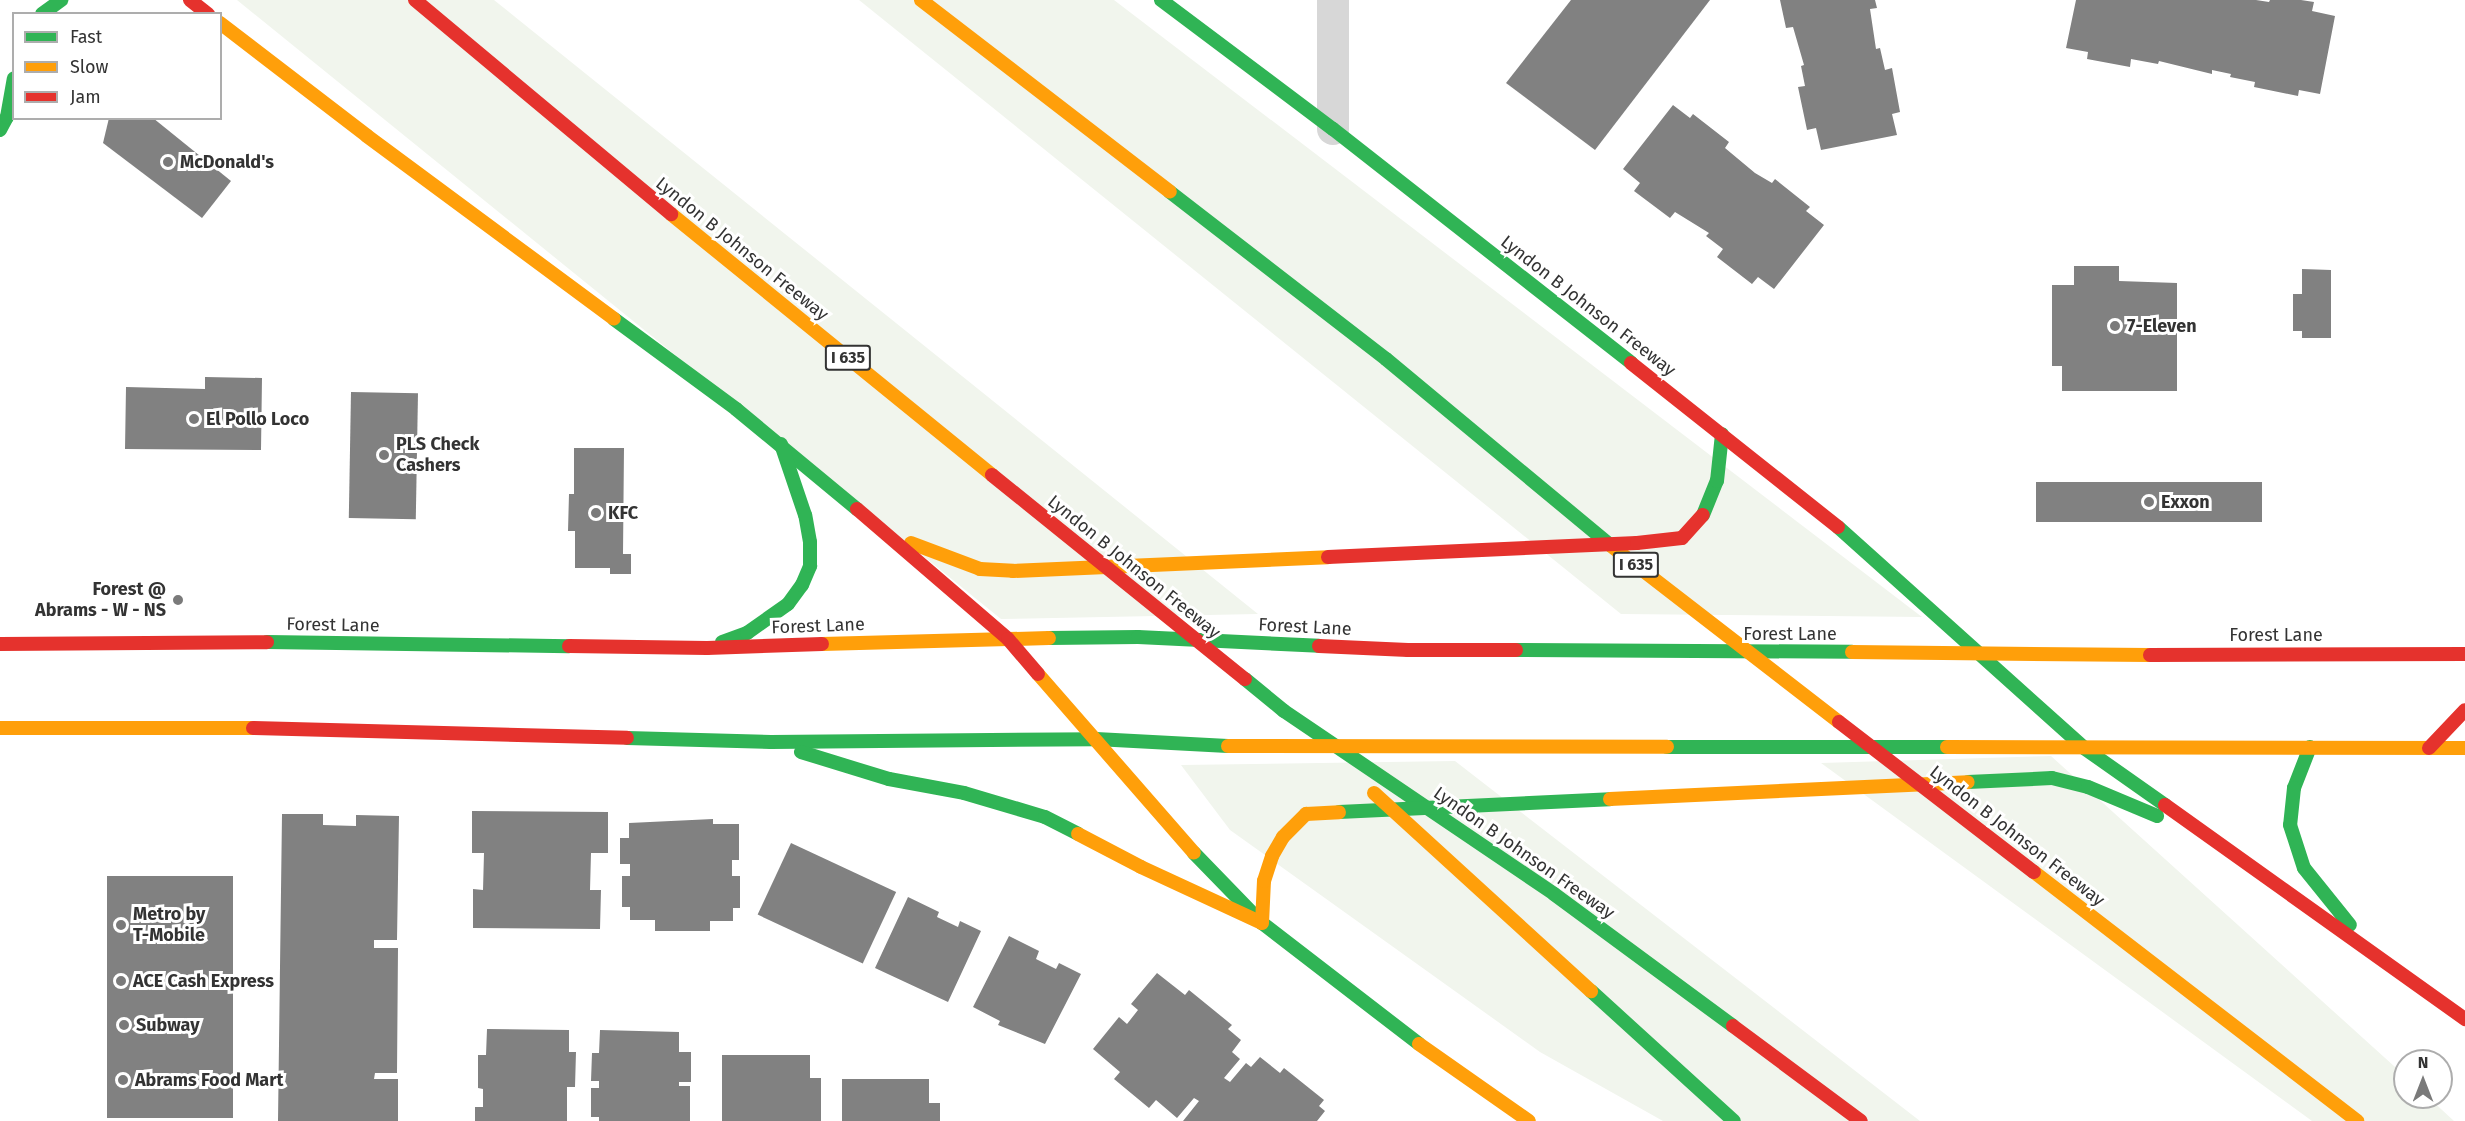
<!DOCTYPE html>
<html>
<head>
<meta charset="utf-8">
<style>
	body { margin:0 }
	#map { position:relative; width:2465px; height:1121px; overflow:hidden; background:#fff; font-family:"Fira Sans",sans-serif }
	div>[style] { position:absolute }
	[style*='--x'] { left:calc(var(--x)*1px); top:calc(var(--y)*1px); width:calc(var(--w)*1px); rotate:calc(var(--a)*1deg) }
	.green>* { inset:0; background:#f1f5ed }
	.building>* { inset:0; background:#818181; transform-origin:0 0 }
	.street>* { height:32px; margin:-16px; padding:0 16px; transform-origin:16px; border-radius:16px; background:#d7d7d7 }
	.fast>* { height:14px; margin:-7px; padding:0 7px; transform-origin:7px; border-radius:7px; background:#30b455 }
	.slow>* { height:14px; margin:-7px; padding:0 7px; transform-origin:7px; border-radius:7px; background:#ff9f0a }
	.jam>* { height:14px; margin:-7px; padding:0 7px; transform-origin:7px; border-radius:7px; background:#e5322d }
	.dots>* { width:16px; height:16px; translate:-50% -50%; box-sizing:border-box; border:3px solid #fff; border-radius:50% }
	span { translate:-50% -50%; white-space:nowrap; text-align:center; line-height:1.15; -webkit-text-stroke:6px #fff; paint-order:stroke }
	.shield-label span { padding:2px 4px; background:#fff; border:2px solid; border-radius:4px; -webkit-text-stroke-width:0 }
	.shield-label { font-size:16px; color:#333; font-weight:700 }
	.poi-label { font-size:18px; color:#333; font-weight:700 }
	.left { translate:0 -50%; text-align:left }
	.right { translate:-100% -50%; text-align:right }
	.street-label { font-size:18px; color:#333 }
	.legend { position:absolute; left:12px; top:12px; width:210px; height:108px; box-sizing:border-box; background:#fff; border:2px solid #adadad; margin:0; padding:8px 10px; list-style:none; font-size:18px; color:#333 }
	.legend li { display:flex; align-items:center; gap:12px; height:30px }
	.legend b { width:30px; border:2px solid #adadad }
	.north { position:absolute; left:2393px; top:1049px; width:60px; height:60px; box-sizing:border-box; background:#fff; border:2px solid #adadad; border-radius:50%; rotate:0deg; font-size:16px; font-weight:700; line-height:24px; text-align:center; color:#333 }
	.north::after { content:''; display:block; margin:auto; width:21px; height:27px; background:#7a7a7a; clip-path:polygon(50% 0,100% 100%,50% 72%,0 100%) }
</style>
</head>
<body>
<div id="map">
	<div class="green">
		<div style="clip-path:polygon(237px 0,494px 0,1258px 614px,1001px 619px)"></div>
		<div style="clip-path:polygon(859px 0,1114px 0,1922px 617px,1621px 614px)"></div>
		<div style="clip-path:polygon(2051px 756px,2405px 1076px,2405px 1097px,2428px 1097px,2454px 1121px,2312px 1121px,1821px 763px)"></div>
		<div style="clip-path:polygon(1455px 761px,1920px 1121px,1663px 1121px,1540px 1052px,1230px 830px,1181px 765px)"></div>
	</div>
	<div class="building">
		<div style="clip-path:polygon(1571px 0,1710px 0,1595px 150px,1506px 83px)"></div>
		<div style="clip-path:polygon(1780px 0,1875px 0,1877px 8px,1870px 9px,1876px 49px,1880px 48px,1885px 70px,1892px 68px,1900px 112px,1892px 114px,1897px 135px,1821px 150px,1816px 128px,1807px 130px,1798px 87px,1805px 86px,1801px 66px,1804px 65px,1793px 27px,1786px 28px)"></div>
		<div style="clip-path:polygon(2076px 0,2256px 0,2269px 2px,2270px 0,2301px 0,2314px 2px,2312px 11px,2335px 16px,2320px 94px,2299px 90px,2298px 96px,2254px 87px,2255px 82px,2230px 77px,2231px 74px,2212px 70px,2212px 74px,2159px 61px,2158px 64px,2131px 59px,2130px 67px,2087px 59px,2088px 52px,2066px 48px)"></div>
		<div style="clip-path:polygon(1673px 105px,1690px 118px,1693px 114px,1729px 142px,1725px 148px,1755px 173px,1772px 183px,1775px 179px,1810px 207px,1806px 211px,1824px 225px,1774px 289px,1758px 277px,1752px 284px,1717px 257px,1723px 249px,1706px 236px,1709px 233px,1675px 212px,1670px 218px,1634px 191px,1640px 183px,1623px 169px)"></div>
		<div style="clip-path:polygon(109px 118px,153px 118px,231px 181px,202px 218px,103px 143px)"></div>
		<div style="clip-path:polygon(2074px 266px,2119px 266px,2119px 281px,2177px 283px,2177px 391px,2062px 391px,2062px 366px,2052px 366px,2052px 285px,2074px 285px)"></div>
		<div style="clip-path:polygon(2302px 269px,2331px 270px,2331px 338px,2302px 338px,2302px 331px,2293px 331px,2293px 294px,2302px 294px)"></div>
		<div style="clip-path:polygon(205px 377px,262px 378px,261px 450px,125px 449px,126px 387px,205px 389px)"></div>
		<div style="left:351px;top:392px;width:67px;height:126px;rotate:1deg"></div>
		<div style="clip-path:polygon(574px 448px,624px 448px,623px 554px,631px 554px,631px 574px,610px 574px,610px 568px,575px 568px,575px 531px,568px 531px,569px 494px,574px 494px)"></div>
		<div style="left:2262px;top:482px;width:40px;height:226px;rotate:90deg"></div>
		<div style="clip-path:polygon(472px 811px,608px 812px,608px 853px,591px 853px,590px 890px,601px 890px,600px 929px,473px 928px,473px 889px,483px 890px,484px 853px,472px 853px)"></div>
		<div style="clip-path:polygon(282px 814px,323px 814px,323px 825px,356px 826px,356px 815px,399px 816px,397px 940px,374px 940px,374px 948px,398px 948px,397px 1073px,375px 1073px,374px 1079px,398px 1079px,398px 1121px,278px 1121px)"></div>
		<div style="clip-path:polygon(713px 819px,713px 824px,739px 824px,739px 860px,732px 860px,732px 876px,740px 876px,740px 908px,733px 908px,733px 921px,710px 921px,710px 931px,655px 931px,655px 920px,630px 920px,630px 907px,622px 907px,622px 876px,630px 876px,630px 864px,620px 864px,620px 838px,629px 838px,629px 823px)"></div>
		<div style="left:791px;top:843px;width:116px;height:79px;rotate:25deg"></div>
		<div style="left:107px;top:876px;width:126px;height:242px"></div>
		<div style="clip-path:polygon(908px 897px,939px 912px,937px 917px,958px 927px,960px 921px,981px 931px,948px 1002px,875px 968px)"></div>
		<div style="clip-path:polygon(1009px 936px,1039px 951px,1036px 959px,1056px 969px,1059px 963px,1081px 974px,1045px 1044px,998px 1025px,1000px 1021px,973px 1007px)"></div>
		<div style="clip-path:polygon(1157px 973px,1185px 995px,1189px 990px,1232px 1025px,1228px 1029px,1241px 1040px,1232px 1052px,1240px 1059px,1224px 1078px,1230px 1082px,1246px 1063px,1251px 1067px,1260px 1057px,1280px 1073px,1284px 1068px,1324px 1100px,1319px 1106px,1325px 1111px,1317px 1121px,1183px 1121px,1199px 1101px,1194px 1098px,1177px 1118px,1156px 1100px,1149px 1108px,1114px 1079px,1120px 1072px,1093px 1049px,1119px 1017px,1127px 1024px,1138px 1010px,1131px 1004px)"></div>
		<div style="clip-path:polygon(487px 1029px,569px 1030px,569px 1052px,576px 1052px,575px 1087px,567px 1087px,567px 1121px,475px 1121px,475px 1107px,483px 1107px,483px 1089px,478px 1088px,478px 1055px,486px 1055px)"></div>
		<div style="clip-path:polygon(600px 1030px,679px 1032px,679px 1052px,691px 1052px,691px 1082px,679px 1082px,679px 1086px,690px 1086px,690px 1121px,599px 1121px,599px 1117px,591px 1117px,591px 1088px,599px 1088px,599px 1081px,591px 1081px,592px 1053px,599px 1053px)"></div>
		<div style="clip-path:polygon(722px 1055px,810px 1055px,810px 1078px,821px 1078px,821px 1121px,722px 1121px)"></div>
		<div style="clip-path:polygon(842px 1079px,929px 1079px,929px 1103px,940px 1103px,940px 1121px,842px 1121px)"></div>
	</div>
	<div class="street">
		<div style="--x:1333;--y:0;--w:129;--a:90"></div>
	</div>
	<div class="fast">
		<div style="--x:1161;--y:0;--w:215;--a:36.9"></div>
		<div style="--x:1333;--y:129;--w:379;--a:38.1"></div>
		<div style="--x:42;--y:14;--w:24;--a:-36"></div>
		<div style="--x:0;--y:130;--w:15;--a:-62"></div>
		<div style="--x:7;--y:117;--w:39;--a:-80"></div>
		<div style="--x:1170;--y:192;--w:273;--a:37.7"></div>
		<div style="--x:1386;--y:359;--w:291;--a:39.7"></div>
		<div style="--x:614;--y:319;--w:152;--a:36.4"></div>
		<div style="--x:736;--y:409;--w:157;--a:39.6"></div>
		<div style="--x:1703;--y:515;--w:37;--a:-68"></div>
		<div style="--x:1717;--y:481;--w:47;--a:-83.9"></div>
		<div style="--x:1838;--y:527;--w:331;--a:41.9"></div>
		<div style="--x:2084;--y:748;--w:99;--a:35.1"></div>
		<div style="--x:1049;--y:638;--w:89;--a:-0.6"></div>
		<div style="--x:1138;--y:637;--w:181;--a:2.8"></div>
		<div style="--x:267;--y:642;--w:302;--a:0.8"></div>
		<div style="--x:722;--y:642;--w:27;--a:-20"></div>
		<div style="--x:747;--y:633;--w:50;--a:-35.3"></div>
		<div style="--x:788;--y:604;--w:24;--a:-54"></div>
		<div style="--x:802;--y:585;--w:21;--a:-67"></div>
		<div style="--x:810;--y:566;--w:24;--a:-90"></div>
		<div style="--x:810;--y:542;--w:27;--a:-100"></div>
		<div style="--x:805;--y:515;--w:75;--a:-108.7"></div>
		<div style="--x:1516;--y:650;--w:336;--a:0.3"></div>
		<div style="--x:1245;--y:679;--w:50;--a:39.4"></div>
		<div style="--x:1284;--y:711;--w:326;--a:34.1"></div>
		<div style="--x:1554;--y:894;--w:222;--a:36.4"></div>
		<div style="--x:627;--y:738;--w:144;--a:1.6"></div>
		<div style="--x:771;--y:742;--w:325;--a:-0.5"></div>
		<div style="--x:1096;--y:739;--w:132;--a:3"></div>
		<div style="--x:1667;--y:747;--w:280;--a:0"></div>
		<div style="--x:2310;--y:747;--w:44;--a:111.3"></div>
		<div style="--x:2294;--y:788;--w:37;--a:96"></div>
		<div style="--x:2290;--y:825;--w:45;--a:72"></div>
		<div style="--x:2304;--y:868;--w:73;--a:51.1"></div>
		<div style="--x:801;--y:752;--w:92;--a:17.1"></div>
		<div style="--x:889;--y:779;--w:76;--a:10.6"></div>
		<div style="--x:964;--y:793;--w:84;--a:16.5"></div>
		<div style="--x:1045;--y:817;--w:37;--a:27"></div>
		<div style="--x:1968;--y:782;--w:84;--a:-2.7"></div>
		<div style="--x:2052;--y:778;--w:37;--a:14"></div>
		<div style="--x:2088;--y:787;--w:75;--a:22.8"></div>
		<div style="--x:1339;--y:812;--w:271;--a:-2.7"></div>
		<div style="--x:1194;--y:853;--w:98;--a:45.8"></div>
		<div style="--x:1262;--y:923;--w:198;--a:37.6"></div>
		<div style="--x:1591;--y:991;--w:193;--a:42.3"></div>
	</div>
	<div class="slow">
		<div style="--x:921;--y:0;--w:314;--a:37.6"></div>
		<div style="--x:220;--y:23;--w:185;--a:37.5"></div>
		<div style="--x:367;--y:136;--w:307;--a:36.5"></div>
		<div style="--x:671;--y:214;--w:414;--a:39.1"></div>
		<div style="--x:911;--y:543;--w:74;--a:20.6"></div>
		<div style="--x:980;--y:569;--w:33;--a:3"></div>
		<div style="--x:1013;--y:571;--w:315;--a:-2.5"></div>
		<div style="--x:1610;--y:545;--w:289;--a:37.7"></div>
		<div style="--x:822;--y:644;--w:227;--a:-1.5"></div>
		<div style="--x:1852;--y:652;--w:298;--a:0.6"></div>
		<div style="--x:1038;--y:674;--w:237;--a:48.9"></div>
		<div style="--x:0;--y:728;--w:253;--a:0"></div>
		<div style="--x:1228;--y:746;--w:439;--a:0.1"></div>
		<div style="--x:1947;--y:747;--w:518;--a:0.11"></div>
		<div style="--x:1374;--y:793;--w:294;--a:42.4"></div>
		<div style="--x:1610;--y:799;--w:358;--a:-2.7"></div>
		<div style="--x:1078;--y:834;--w:71;--a:27.6"></div>
		<div style="--x:1141;--y:867;--w:133;--a:24.8"></div>
		<div style="--x:1262;--y:923;--w:42;--a:-87.3"></div>
		<div style="--x:1264;--y:881;--w:26;--a:-72"></div>
		<div style="--x:1272;--y:856;--w:22;--a:-60"></div>
		<div style="--x:1283;--y:837;--w:33;--a:-45"></div>
		<div style="--x:1306;--y:814;--w:33;--a:-3"></div>
		<div style="--x:2034;--y:872;--w:408;--a:37.6"></div>
		<div style="--x:1419;--y:1044;--w:134;--a:35"></div>
	</div>
	<div class="jam">
		<div style="--x:190;--y:0;--w:23;--a:38"></div>
		<div style="--x:415;--y:0;--w:334;--a:39.9"></div>
		<div style="--x:1631;--y:363;--w:264;--a:38.4"></div>
		<div style="--x:992;--y:475;--w:325;--a:38.9"></div>
		<div style="--x:857;--y:509;--w:199;--a:40.7"></div>
		<div style="--x:1008;--y:639;--w:46;--a:49.4"></div>
		<div style="--x:1328;--y:557;--w:309;--a:-2.6"></div>
		<div style="--x:1637;--y:543;--w:45;--a:-6.3"></div>
		<div style="--x:1682;--y:538;--w:31;--a:-48"></div>
		<div style="--x:0;--y:644;--w:267;--a:-0.4"></div>
		<div style="--x:569;--y:646;--w:138;--a:0.8"></div>
		<div style="--x:707;--y:648;--w:115;--a:-2"></div>
		<div style="--x:1319;--y:646;--w:89;--a:2.6"></div>
		<div style="--x:1408;--y:650;--w:108;--a:0"></div>
		<div style="--x:2150;--y:655;--w:315;--a:-0.2"></div>
		<div style="--x:1839;--y:722;--w:246;--a:37.6"></div>
		<div style="--x:253;--y:728;--w:374;--a:1.5"></div>
		<div style="--x:2429;--y:748;--w:52;--a:-46.5"></div>
		<div style="--x:2165;--y:805;--w:369;--a:35.5"></div>
		<div style="--x:1733;--y:1026;--w:159;--a:36.6"></div>
	</div>
	<div class="dots">
		<div style="left:168px;top:162px;background:#7a7a7a"></div>
		<div style="left:2115px;top:326px;background:#7a7a7a"></div>
		<div style="left:194px;top:419px;background:#7a7a7a"></div>
		<div style="left:384px;top:455px;background:#7a7a7a"></div>
		<div style="left:2149px;top:502px;background:#7a7a7a"></div>
		<div style="left:596px;top:513px;background:#7a7a7a"></div>
		<div style="left:178px;top:600px;background:#7a7a7a"></div>
		<div style="left:121px;top:925px;background:#7a7a7a"></div>
		<div style="left:121px;top:981px;background:#7a7a7a"></div>
		<div style="left:124px;top:1025px;background:#7a7a7a"></div>
		<div style="left:123px;top:1080px;background:#7a7a7a"></div>
	</div>
	<div class="shield-label">
		<span style="left:848px;top:358px">I 635</span>
		<span style="left:1636px;top:565px">I 635</span>
	</div>
	<div class="poi-label">
		<span class="left" style="left:180px;top:162px">McDonald's</span>
		<span class="left" style="left:2127px;top:326px">7-Eleven</span>
		<span class="left" style="left:206px;top:419px">El Pollo Loco</span>
		<span class="left" style="left:396px;top:455px">PLS Check<br>Cashers</span>
		<span class="left" style="left:2161px;top:502px">Exxon</span>
		<span class="left" style="left:608px;top:513px">KFC</span>
		<span class="right" style="left:166px;top:600px">Forest @<br>Abrams - W - NS</span>
		<span class="left" style="left:133px;top:925px">Metro by<br>T-Mobile</span>
		<span class="left" style="left:133px;top:981px">ACE Cash Express</span>
		<span class="left" style="left:136px;top:1025px">Subway</span>
		<span class="left" style="left:135px;top:1080px">Abrams Food Mart</span>
	</div>
	<div class="street-label">
		<span style="left:742px;top:249px;rotate:39deg">Lyndon B Johnson Freeway</span>
		<span style="left:1588px;top:306px;rotate:38deg">Lyndon B Johnson Freeway</span>
		<span style="left:1134px;top:567px;rotate:39deg">Lyndon B Johnson Freeway</span>
		<span style="left:333px;top:625px;rotate:1deg">Forest Lane</span>
		<span style="left:818px;top:626px;rotate:-2deg">Forest Lane</span>
		<span style="left:1305px;top:627px;rotate:3deg">Forest Lane</span>
		<span style="left:1790px;top:634px">Forest Lane</span>
		<span style="left:2276px;top:635px">Forest Lane</span>
		<span style="left:2017px;top:836px;rotate:38deg">Lyndon B Johnson Freeway</span>
		<span style="left:1524px;top:853px;rotate:35deg">Lyndon B Johnson Freeway</span>
	</div>
	<ul class="legend">
	<li><b style="height:8px;background:#30b455"></b>Fast</li>
	<li><b style="height:8px;background:#ff9f0a"></b>Slow</li>
	<li><b style="height:8px;background:#e5322d"></b>Jam</li>
	</ul>
	<div class="north">N</div>
</div>
</body>
</html>
